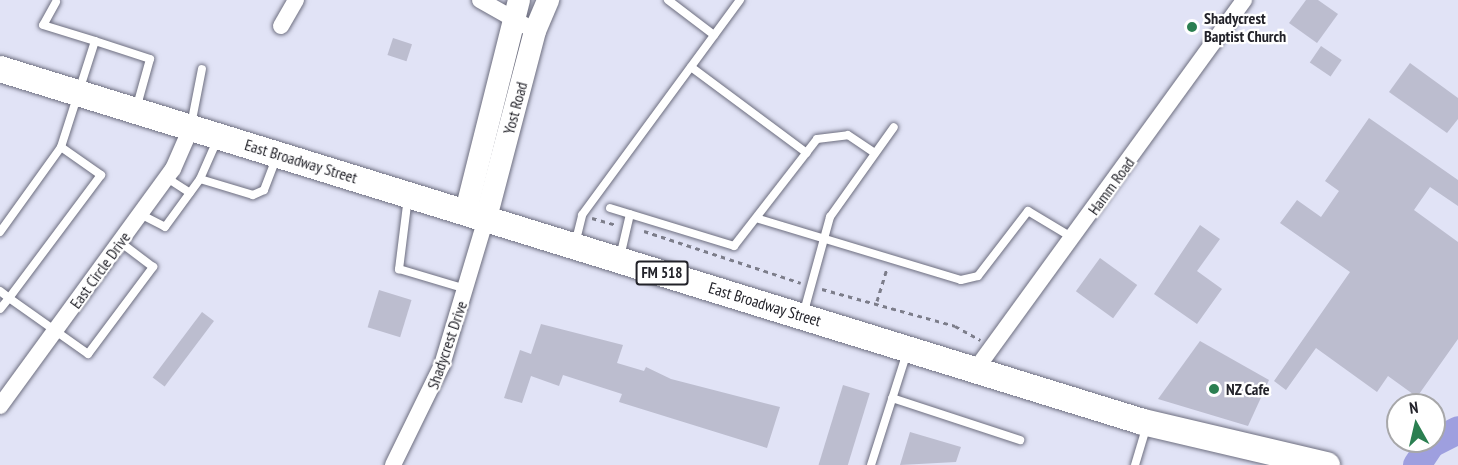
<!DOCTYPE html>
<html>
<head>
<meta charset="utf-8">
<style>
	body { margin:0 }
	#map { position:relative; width:1458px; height:465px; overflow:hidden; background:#e1e3f6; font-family:"PT Sans Narrow",sans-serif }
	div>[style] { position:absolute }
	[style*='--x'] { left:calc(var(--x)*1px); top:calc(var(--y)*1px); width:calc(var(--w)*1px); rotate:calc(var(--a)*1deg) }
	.river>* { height:28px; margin:-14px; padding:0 14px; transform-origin:14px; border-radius:14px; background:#9e9fdf }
	.building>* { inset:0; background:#bcbdcf; transform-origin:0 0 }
	.path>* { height:3px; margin-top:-1.5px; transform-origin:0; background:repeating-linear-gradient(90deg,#7c7d8a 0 4.5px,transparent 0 9px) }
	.roads { filter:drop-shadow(0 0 2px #6d6e7f) drop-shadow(0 0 2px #6d6e7f) }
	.service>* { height:8px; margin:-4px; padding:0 4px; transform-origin:4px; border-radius:4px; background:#fff }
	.minor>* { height:16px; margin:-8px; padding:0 8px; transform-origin:8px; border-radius:8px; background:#fff }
	.secondary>* { height:22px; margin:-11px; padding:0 11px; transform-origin:11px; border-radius:11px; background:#fff }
	.primary>* { height:26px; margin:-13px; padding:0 13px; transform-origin:13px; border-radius:13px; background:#fff }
	.dots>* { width:16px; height:16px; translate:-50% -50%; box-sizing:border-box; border:3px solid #fff; border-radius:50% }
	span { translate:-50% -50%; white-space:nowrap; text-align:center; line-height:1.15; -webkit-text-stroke:4.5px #fff; paint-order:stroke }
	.shield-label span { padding:2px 4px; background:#fff; border:2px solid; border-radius:4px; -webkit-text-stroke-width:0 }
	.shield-label { font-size:15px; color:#222229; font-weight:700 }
	.poi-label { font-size:16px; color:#222229; font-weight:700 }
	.left { translate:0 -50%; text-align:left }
	.street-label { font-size:16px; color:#222229 }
	.north { position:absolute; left:1386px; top:393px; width:60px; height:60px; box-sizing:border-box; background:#fff; border:2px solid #a7a7a9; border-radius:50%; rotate:352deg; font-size:16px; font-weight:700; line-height:24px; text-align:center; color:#222229 }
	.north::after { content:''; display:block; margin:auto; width:21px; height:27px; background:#2b7f51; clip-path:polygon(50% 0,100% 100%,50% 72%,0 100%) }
</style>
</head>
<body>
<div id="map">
	<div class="river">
		<div style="--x:1417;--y:465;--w:25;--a:-56"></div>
		<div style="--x:1431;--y:444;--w:30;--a:-27"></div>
	</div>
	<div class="building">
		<div style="clip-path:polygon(1306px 0,1318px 0,1338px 14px,1317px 43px,1289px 23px)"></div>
		<div style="left:393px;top:38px;width:20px;height:18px;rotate:18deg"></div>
		<div style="left:1321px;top:46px;width:25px;height:20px;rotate:34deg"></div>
		<div style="clip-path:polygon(1410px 63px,1458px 98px,1458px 119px,1447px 133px,1389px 92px)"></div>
		<div style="clip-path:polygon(1369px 118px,1458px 180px,1458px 206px,1430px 187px,1414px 210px,1458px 242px,1458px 339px,1417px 397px,1388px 376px,1377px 392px,1316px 348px,1286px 390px,1274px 381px,1350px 272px,1280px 223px,1297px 200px,1321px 217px,1339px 191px,1325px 181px)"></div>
		<div style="clip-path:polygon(1200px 225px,1220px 239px,1197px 271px,1222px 289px,1197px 324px,1154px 294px)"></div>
		<div style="left:1100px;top:258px;width:46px;height:41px;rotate:36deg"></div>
		<div style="left:379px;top:290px;width:34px;height:39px;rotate:17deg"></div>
		<div style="left:202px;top:312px;width:15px;height:82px;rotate:37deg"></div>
		<div style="clip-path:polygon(541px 324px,623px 345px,617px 363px,644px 371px,646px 367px,671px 379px,780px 407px,767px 448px,619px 402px,622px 394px,563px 375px,559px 386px,531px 376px,522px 403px,504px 398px,520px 350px,531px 354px)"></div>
		<div style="clip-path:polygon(1200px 341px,1269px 380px,1248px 426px,1158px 399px)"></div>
		<div style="left:843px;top:385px;width:28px;height:84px;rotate:17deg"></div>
		<div style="clip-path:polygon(910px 432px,961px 447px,956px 462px,900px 465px)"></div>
	</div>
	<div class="path">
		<div style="--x:592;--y:218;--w:26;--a:16"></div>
		<div style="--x:644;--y:231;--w:165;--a:18.3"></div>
		<div style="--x:822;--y:289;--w:138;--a:15.5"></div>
		<div style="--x:955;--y:326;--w:29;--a:29"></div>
		<div style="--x:877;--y:301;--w:34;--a:-73"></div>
	</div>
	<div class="roads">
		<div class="service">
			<div style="--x:668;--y:0;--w:58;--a:37.3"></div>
			<div style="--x:56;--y:2;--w:26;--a:119"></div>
			<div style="--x:43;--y:25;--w:54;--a:17.1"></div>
			<div style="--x:95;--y:41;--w:111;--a:107.8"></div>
			<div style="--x:61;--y:147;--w:49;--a:35"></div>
			<div style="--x:101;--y:175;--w:154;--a:126.8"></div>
			<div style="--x:9;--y:298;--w:97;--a:35.3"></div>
			<div style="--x:88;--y:354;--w:109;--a:-53.2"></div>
			<div style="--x:153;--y:267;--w:41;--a:-142.9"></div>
			<div style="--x:95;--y:41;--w:58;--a:18.1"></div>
			<div style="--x:150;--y:59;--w:52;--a:105.6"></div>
			<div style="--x:691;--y:67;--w:144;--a:36.6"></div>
			<div style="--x:191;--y:125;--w:57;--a:-78.9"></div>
			<div style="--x:167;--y:178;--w:27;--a:33"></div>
			<div style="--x:200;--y:179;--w:55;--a:16.8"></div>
			<div style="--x:253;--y:195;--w:12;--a:-24"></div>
			<div style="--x:264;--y:190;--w:34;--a:-69"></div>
			<div style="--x:408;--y:197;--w:73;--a:97.1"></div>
			<div style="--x:399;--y:269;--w:70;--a:16.6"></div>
			<div style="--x:610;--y:208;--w:130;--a:17"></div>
			<div style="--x:734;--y:246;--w:135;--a:-52.2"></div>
			<div style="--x:817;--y:139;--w:31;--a:-7"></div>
			<div style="--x:848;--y:135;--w:32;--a:34"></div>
			<div style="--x:140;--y:214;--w:28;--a:27"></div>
			<div style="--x:165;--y:227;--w:59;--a:-53.9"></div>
			<div style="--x:200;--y:179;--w:45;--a:-66.3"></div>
			<div style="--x:759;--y:219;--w:211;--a:16.8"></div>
			<div style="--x:961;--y:280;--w:17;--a:-13"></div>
			<div style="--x:978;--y:276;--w:82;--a:-52.4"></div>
			<div style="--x:1028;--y:211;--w:52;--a:31"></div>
			<div style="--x:0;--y:232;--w:105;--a:-54.3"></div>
			<div style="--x:575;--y:244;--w:30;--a:-76"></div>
			<div style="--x:582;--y:215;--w:267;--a:-53.7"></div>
			<div style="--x:620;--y:257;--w:44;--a:-76.9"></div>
			<div style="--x:0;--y:291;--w:11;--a:38"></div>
			<div style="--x:9;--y:298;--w:14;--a:129"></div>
			<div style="--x:803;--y:315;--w:102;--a:-74.6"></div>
			<div style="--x:830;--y:217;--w:110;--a:-54.6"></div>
			<div style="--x:892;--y:398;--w:135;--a:18.2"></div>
			<div style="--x:871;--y:465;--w:119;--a:-72.3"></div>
			<div style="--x:1135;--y:465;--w:42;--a:-73.3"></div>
		</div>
		<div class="minor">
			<div style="--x:480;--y:0;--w:63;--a:29.4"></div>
			<div style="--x:281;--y:26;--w:30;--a:-60"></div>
			<div style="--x:976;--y:369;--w:456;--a:-54"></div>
			<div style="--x:0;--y:406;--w:293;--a:-53.9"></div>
			<div style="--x:173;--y:169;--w:45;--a:-66.3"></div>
			<div style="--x:393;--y:465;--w:111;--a:-63.9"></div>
			<div style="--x:442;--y:365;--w:153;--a:-73.3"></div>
		</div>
		<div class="secondary">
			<div style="--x:466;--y:211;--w:218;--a:-75.9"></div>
			<div style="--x:486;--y:218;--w:193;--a:-75.3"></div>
			<div style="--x:535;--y:31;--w:34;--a:-67"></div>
		</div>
		<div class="primary">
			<div style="--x:0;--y:69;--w:1196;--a:17.16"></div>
			<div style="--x:1143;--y:422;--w:189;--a:13.2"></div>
		</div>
	</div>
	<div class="dots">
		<div style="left:1192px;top:27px;background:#2b7f51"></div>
		<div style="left:1214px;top:389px;background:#2b7f51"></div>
	</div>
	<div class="shield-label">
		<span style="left:662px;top:273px">FM 518</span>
	</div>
	<div class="poi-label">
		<span class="left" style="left:1204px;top:27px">Shadycrest<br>Baptist Church</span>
		<span class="left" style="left:1226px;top:389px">NZ Cafe</span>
	</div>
	<div class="street-label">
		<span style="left:515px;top:108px;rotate:-75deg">Yost Road</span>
		<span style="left:301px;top:161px;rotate:17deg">East Broadway Street</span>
		<span style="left:1111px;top:186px;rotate:-54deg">Hamm Road</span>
		<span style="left:100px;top:270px;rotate:-54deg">East Circle Drive</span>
		<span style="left:765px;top:304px;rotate:17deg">East Broadway Street</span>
		<span style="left:447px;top:345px;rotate:-71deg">Shadycrest Drive</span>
	</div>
	<div class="north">N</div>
</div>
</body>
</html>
